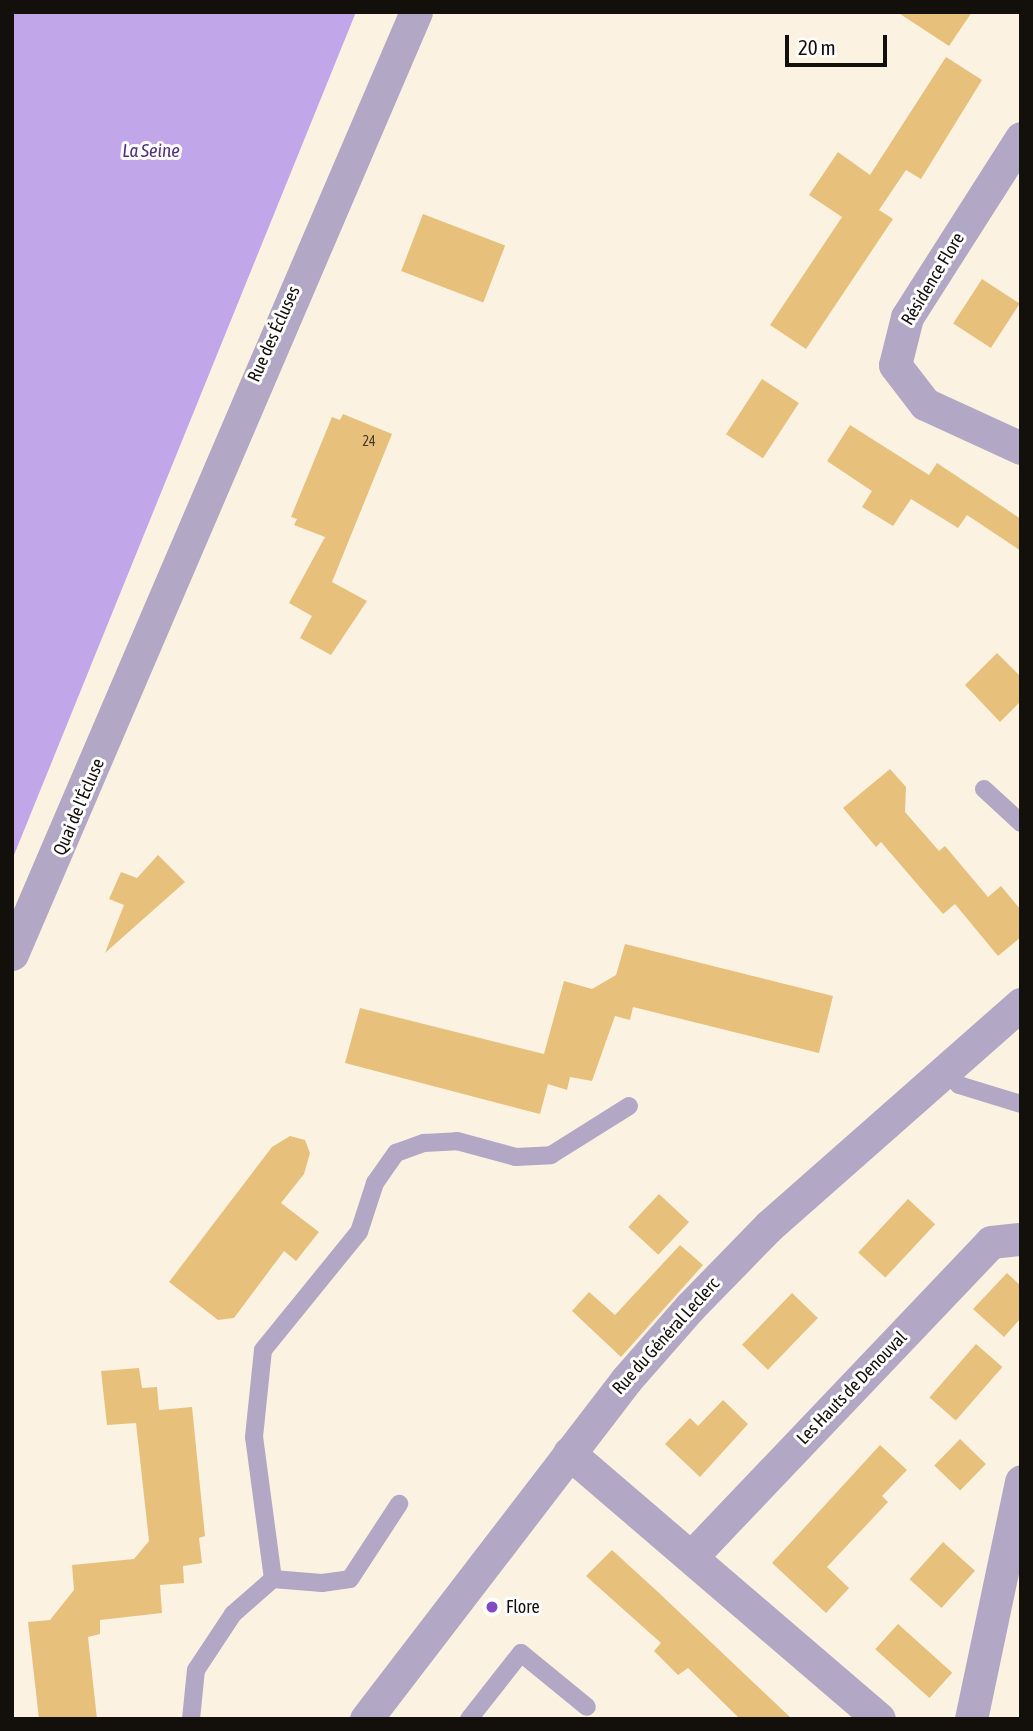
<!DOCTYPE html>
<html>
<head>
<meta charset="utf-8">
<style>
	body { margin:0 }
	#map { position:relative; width:1033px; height:1731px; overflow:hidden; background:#fcf2e2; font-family:"Asap Condensed",sans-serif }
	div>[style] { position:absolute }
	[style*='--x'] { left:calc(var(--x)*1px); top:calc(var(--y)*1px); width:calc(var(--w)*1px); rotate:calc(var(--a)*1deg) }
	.water>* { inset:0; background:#c1a7ea }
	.building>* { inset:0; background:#e7c07c; transform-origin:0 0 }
	.lane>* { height:18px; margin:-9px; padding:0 9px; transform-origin:9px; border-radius:9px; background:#b2a7c5 }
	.street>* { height:33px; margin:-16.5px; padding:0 16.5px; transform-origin:16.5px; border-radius:16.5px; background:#b2a7c5 }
	.dots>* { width:19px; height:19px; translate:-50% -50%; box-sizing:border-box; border:4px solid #fff; border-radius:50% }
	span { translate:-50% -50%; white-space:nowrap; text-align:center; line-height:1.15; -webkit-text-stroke:6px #fff; paint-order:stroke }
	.number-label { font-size:14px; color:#483b26 }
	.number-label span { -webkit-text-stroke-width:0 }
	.street-label { font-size:18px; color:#130f0a }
	.poi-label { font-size:18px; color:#130f0a }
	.left { translate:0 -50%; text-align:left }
	.water-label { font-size:19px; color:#522f7c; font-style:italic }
	.frame { position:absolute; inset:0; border:14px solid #130f0a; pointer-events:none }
	.scale { position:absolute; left:785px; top:35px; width:102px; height:32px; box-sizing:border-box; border:4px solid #130f0a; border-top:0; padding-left:9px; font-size:21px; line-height:24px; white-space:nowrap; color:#130f0a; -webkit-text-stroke:5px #fff; paint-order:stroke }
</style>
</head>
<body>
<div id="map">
	<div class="water">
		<div style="clip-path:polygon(12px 12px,356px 12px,12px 860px)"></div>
	</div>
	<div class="building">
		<div style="clip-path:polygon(897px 12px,972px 12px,949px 46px)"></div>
		<div style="clip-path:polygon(946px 57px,982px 80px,921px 179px,906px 170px,879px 210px,893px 219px,806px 349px,770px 325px,842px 217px,809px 195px,838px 152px,870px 175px)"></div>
		<div style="left:423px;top:214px;width:88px;height:61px;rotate:21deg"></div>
		<div style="left:982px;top:279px;width:45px;height:53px;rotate:33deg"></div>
		<div style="left:762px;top:379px;width:44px;height:66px;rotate:33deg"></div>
		<div style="clip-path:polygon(343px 414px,392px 434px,332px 582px,367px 601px,331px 655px,300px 638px,312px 616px,289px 603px,325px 537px,294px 525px,297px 519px,291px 517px,332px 417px,340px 420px)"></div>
		<div style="clip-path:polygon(850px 425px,929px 475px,937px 463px,1021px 519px,1021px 551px,967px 515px,958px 528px,911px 499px,893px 526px,862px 507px,872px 491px,827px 461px)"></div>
		<div style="clip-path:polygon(997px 653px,1021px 677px,1021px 701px,1000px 722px,965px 685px)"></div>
		<div style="clip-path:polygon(890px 769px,906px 787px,905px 812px,939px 851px,945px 846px,988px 897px,1001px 886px,1021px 910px,1021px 937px,998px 956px,955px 904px,943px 914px,881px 842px,876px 847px,843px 808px)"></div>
		<div style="clip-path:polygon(158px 855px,185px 882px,105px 953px,124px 905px,109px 899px,121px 872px,137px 878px)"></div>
		<div style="clip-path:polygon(625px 944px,833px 996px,819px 1053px,633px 1007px,630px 1020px,615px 1016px,592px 1081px,570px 1077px,567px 1090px,548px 1084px,540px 1114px,345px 1063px,360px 1008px,544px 1054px,564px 981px,592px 989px,616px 975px)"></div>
		<div style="clip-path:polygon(290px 1136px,305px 1140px,310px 1153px,304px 1174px,281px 1203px,319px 1232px,296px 1261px,284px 1251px,234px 1318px,218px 1320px,169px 1282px,272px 1147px)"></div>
		<div style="left:659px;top:1194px;width:41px;height:45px;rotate:43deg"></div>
		<div style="left:908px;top:1199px;width:37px;height:73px;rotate:43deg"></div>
		<div style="clip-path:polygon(680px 1245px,703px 1265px,621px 1357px,572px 1311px,589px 1292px,615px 1315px)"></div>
		<div style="clip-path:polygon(1007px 1273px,1021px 1286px,1021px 1318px,1004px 1337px,973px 1309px)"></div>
		<div style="left:792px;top:1293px;width:36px;height:72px;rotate:44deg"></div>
		<div style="left:976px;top:1344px;width:35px;height:71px;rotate:41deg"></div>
		<div style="clip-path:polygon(139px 1368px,142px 1388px,157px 1387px,159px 1410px,192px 1407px,205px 1536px,199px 1538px,202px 1563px,183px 1566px,184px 1583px,160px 1585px,162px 1613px,100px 1620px,100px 1634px,88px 1637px,97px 1719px,39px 1719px,28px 1622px,50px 1620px,74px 1590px,72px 1565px,134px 1559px,149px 1541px,136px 1423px,107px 1425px,101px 1371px)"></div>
		<div style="clip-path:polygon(723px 1400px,748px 1424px,700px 1477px,665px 1444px,690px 1418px,698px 1426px)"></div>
		<div style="left:960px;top:1439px;width:36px;height:37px;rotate:44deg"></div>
		<div style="clip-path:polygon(880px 1445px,907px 1470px,882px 1496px,888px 1502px,827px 1567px,849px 1588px,826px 1613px,772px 1563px)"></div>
		<div style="left:943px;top:1542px;width:43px;height:50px;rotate:42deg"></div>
		<div style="clip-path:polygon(612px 1550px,658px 1592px,792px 1719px,740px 1719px,688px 1668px,678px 1675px,654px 1651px,661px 1643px,586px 1576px)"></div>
		<div style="left:898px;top:1624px;width:73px;height:34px;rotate:42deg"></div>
	</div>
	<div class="lane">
		<div style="--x:984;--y:789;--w:50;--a:42.6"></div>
		<div style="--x:946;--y:1070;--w:20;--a:49"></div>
		<div style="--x:959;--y:1085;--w:65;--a:17"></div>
		<div style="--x:273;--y:1579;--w:143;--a:-97.6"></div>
		<div style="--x:254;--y:1437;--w:87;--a:-84.1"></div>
		<div style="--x:263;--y:1350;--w:152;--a:-50.9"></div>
		<div style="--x:359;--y:1232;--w:52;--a:-71.9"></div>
		<div style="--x:375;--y:1183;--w:37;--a:-55"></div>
		<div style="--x:396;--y:1153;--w:30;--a:-20"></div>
		<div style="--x:424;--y:1143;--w:33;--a:-3"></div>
		<div style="--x:457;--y:1141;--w:61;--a:15.2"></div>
		<div style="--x:516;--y:1157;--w:35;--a:-3"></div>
		<div style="--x:551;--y:1155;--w:92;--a:-32.1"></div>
		<div style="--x:191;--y:1719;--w:49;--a:-84.2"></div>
		<div style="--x:196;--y:1670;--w:67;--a:-56.5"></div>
		<div style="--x:233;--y:1614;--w:53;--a:-41.2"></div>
		<div style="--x:273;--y:1579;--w:49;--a:4.7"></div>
		<div style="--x:322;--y:1583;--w:28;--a:-8"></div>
		<div style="--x:350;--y:1579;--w:90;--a:-56.8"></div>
		<div style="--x:469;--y:1719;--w:84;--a:-51.8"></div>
		<div style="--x:521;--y:1653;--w:85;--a:39.3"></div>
	</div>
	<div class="street">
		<div style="--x:1021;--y:138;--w:212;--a:122.5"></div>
		<div style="--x:907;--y:317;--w:49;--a:104"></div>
		<div style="--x:895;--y:365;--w:49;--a:52.4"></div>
		<div style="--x:925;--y:404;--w:106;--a:24.6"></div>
		<div style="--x:12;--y:954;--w:1025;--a:-66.79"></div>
		<div style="--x:569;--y:1453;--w:408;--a:40.6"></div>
		<div style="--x:693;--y:1555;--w:432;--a:-46.4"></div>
		<div style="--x:991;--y:1242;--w:30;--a:-6"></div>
		<div style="--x:366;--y:1719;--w:427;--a:-52.5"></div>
		<div style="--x:626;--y:1380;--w:97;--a:-48.8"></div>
		<div style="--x:690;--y:1307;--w:113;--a:-45.7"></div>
		<div style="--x:769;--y:1226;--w:336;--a:-41.4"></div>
		<div style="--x:971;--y:1719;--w:243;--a:-78.1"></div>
	</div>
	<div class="dots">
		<div style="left:492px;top:1607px;background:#824bc3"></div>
	</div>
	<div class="number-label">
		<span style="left:369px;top:441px">24</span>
	</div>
	<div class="street-label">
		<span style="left:933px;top:279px;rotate:-59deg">Résidence Flore</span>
		<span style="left:274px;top:334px;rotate:-66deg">Rue des Écluses</span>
		<span style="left:79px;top:807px;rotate:-67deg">Quai de l'Écluse</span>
		<span style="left:666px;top:1336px;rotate:-48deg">Rue du Général Leclerc</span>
		<span style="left:852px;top:1388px;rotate:-46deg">Les Hauts de Denouval</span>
	</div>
	<div class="poi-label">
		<span class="left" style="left:506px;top:1607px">Flore</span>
	</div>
	<div class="water-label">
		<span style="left:151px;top:151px">La Seine</span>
	</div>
	<div class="frame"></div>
	<div class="scale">20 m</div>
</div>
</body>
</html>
